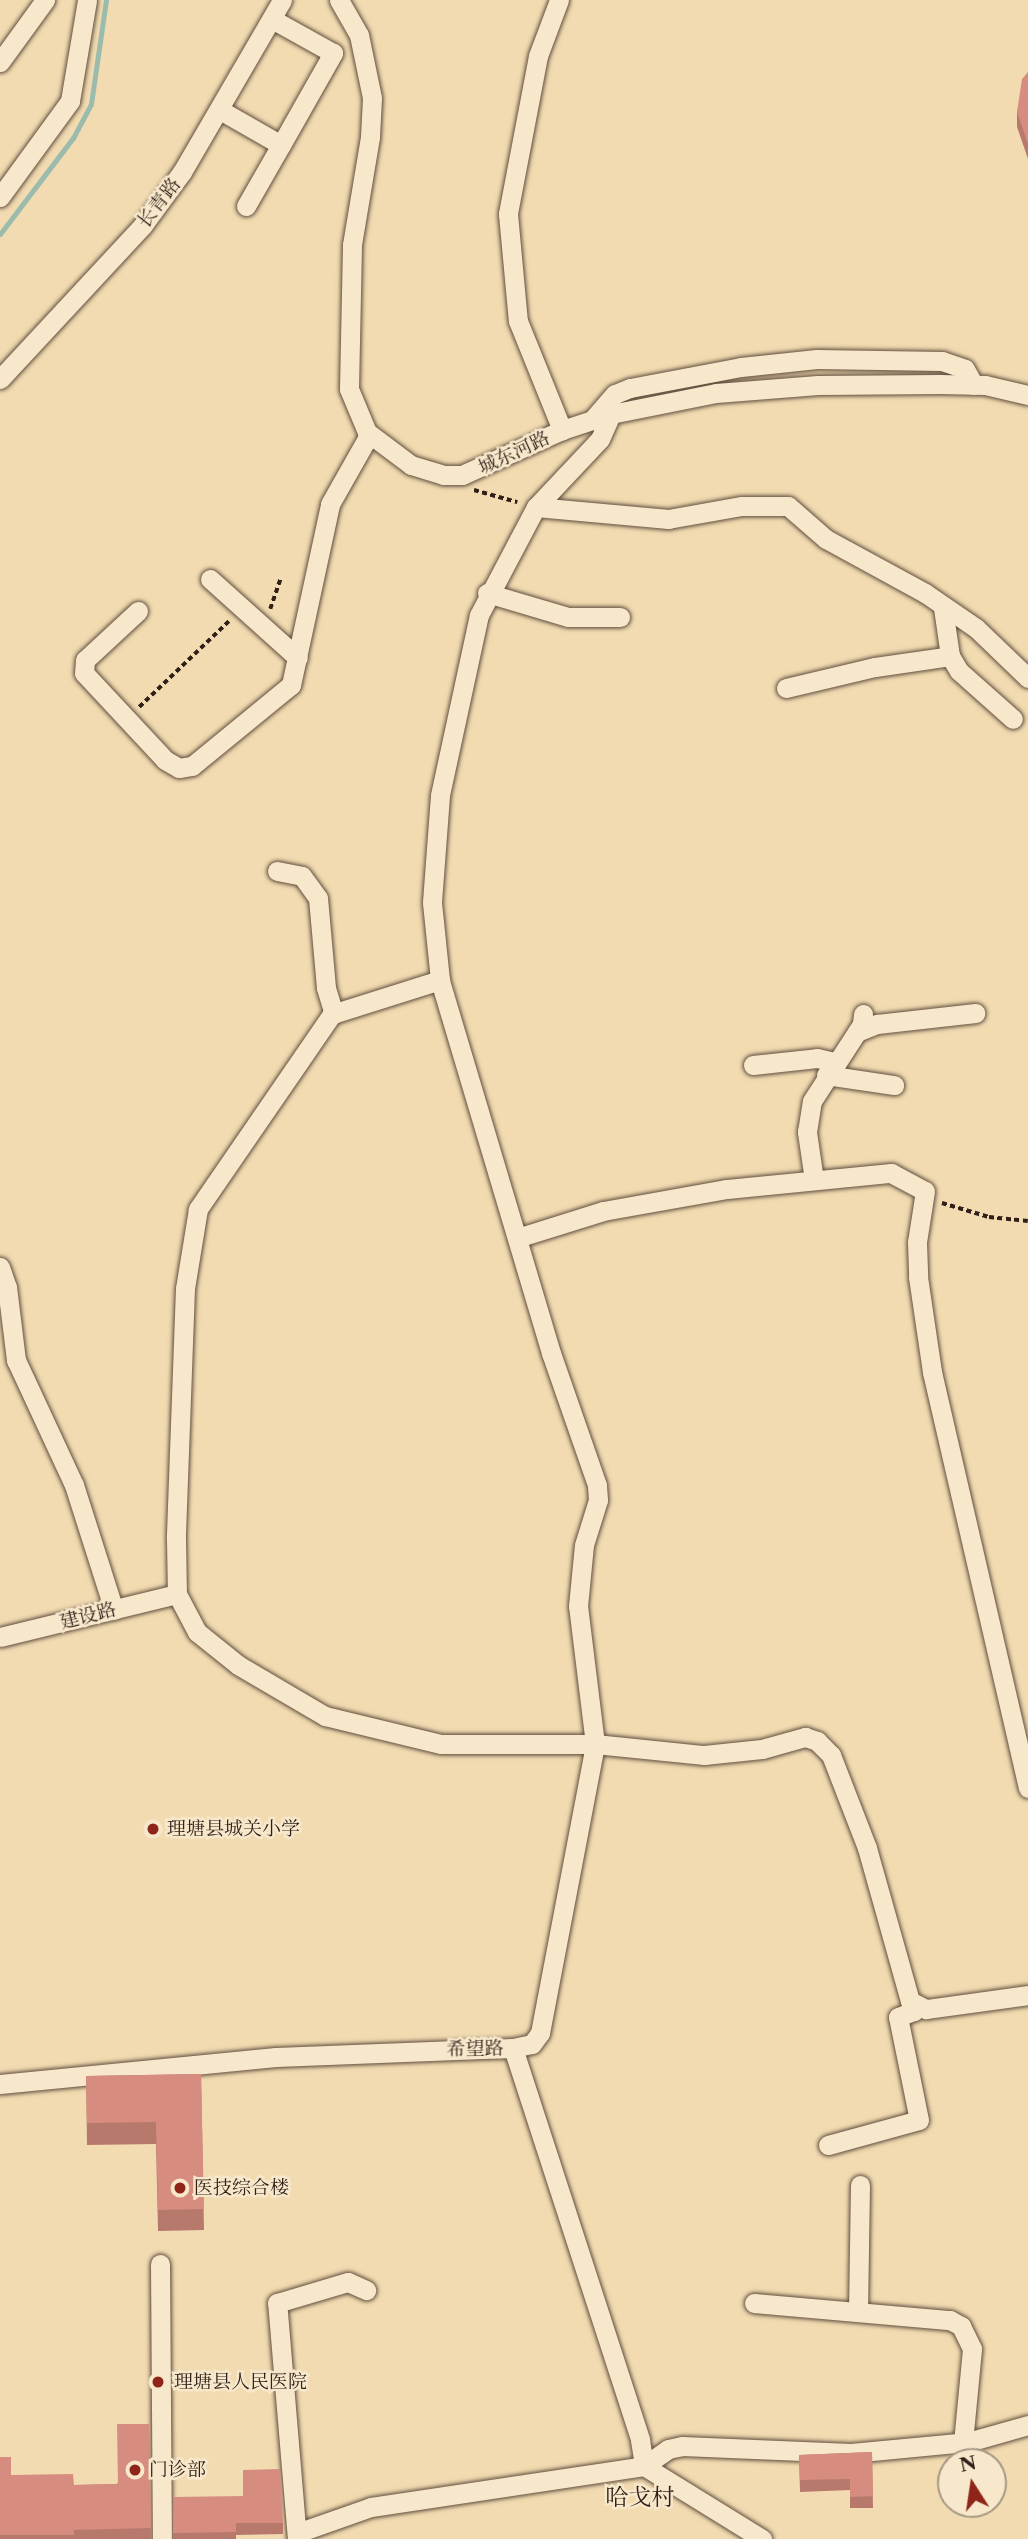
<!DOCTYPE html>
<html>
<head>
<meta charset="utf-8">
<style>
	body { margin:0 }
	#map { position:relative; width:1028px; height:2539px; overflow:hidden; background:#f2dbb1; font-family:"Libre Caslon Text","Noto Serif SC",serif }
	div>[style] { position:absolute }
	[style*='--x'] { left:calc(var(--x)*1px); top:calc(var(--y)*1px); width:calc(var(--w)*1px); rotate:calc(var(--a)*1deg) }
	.stream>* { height:5px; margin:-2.5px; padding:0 2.5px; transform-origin:2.5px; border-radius:2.5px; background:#9bbbad }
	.path>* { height:3.5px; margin-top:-1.75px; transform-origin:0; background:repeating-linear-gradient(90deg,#301f17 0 5px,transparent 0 8.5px) }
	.roads { filter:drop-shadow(0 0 2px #604e3e) drop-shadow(0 0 2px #604e3e) }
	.minor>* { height:19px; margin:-9.5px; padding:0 9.5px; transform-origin:9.5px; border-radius:9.5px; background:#f7e8cc }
	.wall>* { inset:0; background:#b8796d }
	.building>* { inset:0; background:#d68d7f }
	.dots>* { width:19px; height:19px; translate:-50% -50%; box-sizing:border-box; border:4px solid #f7e8cc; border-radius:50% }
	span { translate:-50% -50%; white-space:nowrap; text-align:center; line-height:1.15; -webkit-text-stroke:5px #f7e8cc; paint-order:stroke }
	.street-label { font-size:19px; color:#301f17 }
	.poi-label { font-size:19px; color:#301f17 }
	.left { translate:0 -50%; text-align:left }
	.quarter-label { font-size:23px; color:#301f17 }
	.north { position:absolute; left:937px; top:2448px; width:70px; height:70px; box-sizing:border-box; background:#f7e8cc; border:2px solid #a79884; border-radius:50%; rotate:348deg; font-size:19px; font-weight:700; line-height:28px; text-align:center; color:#301f17 }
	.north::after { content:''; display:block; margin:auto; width:24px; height:32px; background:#8f2418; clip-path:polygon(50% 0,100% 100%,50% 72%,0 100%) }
</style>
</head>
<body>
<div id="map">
	<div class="stream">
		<div style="--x:0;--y:234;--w:121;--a:-52.8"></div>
		<div style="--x:73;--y:138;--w:38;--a:-62"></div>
		<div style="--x:91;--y:104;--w:105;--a:-81.8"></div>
	</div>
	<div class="path">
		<div style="--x:474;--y:490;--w:45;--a:15.6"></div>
		<div style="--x:270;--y:609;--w:31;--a:-71"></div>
		<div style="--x:139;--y:707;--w:126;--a:-43.7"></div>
		<div style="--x:942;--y:1203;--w:49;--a:16.6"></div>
		<div style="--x:989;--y:1217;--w:39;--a:6"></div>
	</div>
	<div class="roads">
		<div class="minor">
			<div style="--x:339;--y:0;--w:40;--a:60.3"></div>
			<div style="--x:359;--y:35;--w:64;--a:78.3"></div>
			<div style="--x:372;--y:98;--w:39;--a:93"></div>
			<div style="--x:370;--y:137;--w:109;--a:99.5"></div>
			<div style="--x:352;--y:245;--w:144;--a:91.2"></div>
			<div style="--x:349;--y:389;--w:47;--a:67.3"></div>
			<div style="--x:367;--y:432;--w:55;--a:36.9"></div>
			<div style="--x:411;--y:465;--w:34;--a:17"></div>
			<div style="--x:443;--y:475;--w:19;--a:0"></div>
			<div style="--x:462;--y:475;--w:110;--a:-24.2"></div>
			<div style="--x:562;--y:430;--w:52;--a:-18.1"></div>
			<div style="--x:611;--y:414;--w:107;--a:-11.3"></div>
			<div style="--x:716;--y:393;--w:102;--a:-4.5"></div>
			<div style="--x:818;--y:385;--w:122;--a:-0.5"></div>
			<div style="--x:940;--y:384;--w:45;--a:1.3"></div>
			<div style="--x:985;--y:385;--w:44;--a:13.1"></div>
			<div style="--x:559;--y:0;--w:60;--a:110.6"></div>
			<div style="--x:538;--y:56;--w:161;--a:100.8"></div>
			<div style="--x:508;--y:214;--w:107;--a:84.7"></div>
			<div style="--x:518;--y:321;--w:118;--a:68"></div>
			<div style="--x:0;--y:62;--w:77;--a:-54"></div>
			<div style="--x:220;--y:110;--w:70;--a:29.8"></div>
			<div style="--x:281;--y:145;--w:106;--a:-60.5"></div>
			<div style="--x:333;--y:53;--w:70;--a:-150.9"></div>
			<div style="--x:0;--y:197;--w:119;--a:-53.9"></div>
			<div style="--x:70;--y:101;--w:102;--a:-80.4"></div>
			<div style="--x:246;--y:206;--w:70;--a:-60.2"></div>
			<div style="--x:0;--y:379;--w:210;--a:-47.1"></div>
			<div style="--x:143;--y:225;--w:66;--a:-53.7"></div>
			<div style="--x:182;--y:172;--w:199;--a:-59.8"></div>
			<div style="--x:593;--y:419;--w:33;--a:-49"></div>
			<div style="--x:615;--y:394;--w:16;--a:-22"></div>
			<div style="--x:630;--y:388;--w:113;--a:-10.7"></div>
			<div style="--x:741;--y:367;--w:76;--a:-6"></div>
			<div style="--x:817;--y:359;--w:125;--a:0.9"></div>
			<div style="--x:942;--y:361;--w:24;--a:19"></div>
			<div style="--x:965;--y:369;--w:18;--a:61"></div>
			<div style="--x:536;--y:507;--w:133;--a:5.2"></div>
			<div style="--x:668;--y:519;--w:75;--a:-10"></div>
			<div style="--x:742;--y:506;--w:46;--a:0"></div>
			<div style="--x:788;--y:506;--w:50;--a:41"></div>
			<div style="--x:826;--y:539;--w:113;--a:28.6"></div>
			<div style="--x:925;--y:593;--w:62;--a:34.5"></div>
			<div style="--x:976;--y:628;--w:72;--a:43.9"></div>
			<div style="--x:210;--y:579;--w:118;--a:41.9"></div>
			<div style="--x:487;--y:593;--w:84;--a:16.5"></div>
			<div style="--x:568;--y:617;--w:52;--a:0"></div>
			<div style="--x:943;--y:608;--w:49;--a:81.7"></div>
			<div style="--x:950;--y:656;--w:17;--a:59"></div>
			<div style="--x:959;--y:671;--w:72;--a:41.6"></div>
			<div style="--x:138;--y:611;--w:72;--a:137.2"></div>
			<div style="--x:85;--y:660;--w:13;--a:94"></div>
			<div style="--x:84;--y:673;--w:119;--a:47"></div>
			<div style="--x:165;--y:760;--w:16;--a:30"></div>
			<div style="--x:179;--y:768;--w:13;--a:-9"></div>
			<div style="--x:192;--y:766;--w:128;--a:-39.3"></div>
			<div style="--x:291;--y:685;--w:185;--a:-77.8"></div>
			<div style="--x:330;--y:504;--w:79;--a:-60.5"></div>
			<div style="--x:786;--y:688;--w:91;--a:-13.3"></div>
			<div style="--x:875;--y:667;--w:76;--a:-8.3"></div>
			<div style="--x:277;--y:871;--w:25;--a:11"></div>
			<div style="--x:302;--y:876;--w:27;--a:54"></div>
			<div style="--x:318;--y:898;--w:90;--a:84.9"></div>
			<div style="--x:326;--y:988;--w:27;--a:73"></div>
			<div style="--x:440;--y:980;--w:113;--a:162.5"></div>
			<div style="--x:332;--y:1014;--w:237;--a:124.5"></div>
			<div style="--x:198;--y:1209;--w:80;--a:99.3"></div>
			<div style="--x:185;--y:1288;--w:251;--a:92.1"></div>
			<div style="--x:176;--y:1539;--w:55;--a:89"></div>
			<div style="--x:177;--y:1594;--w:43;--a:62.2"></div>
			<div style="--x:197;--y:1632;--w:53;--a:38.8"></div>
			<div style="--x:238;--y:1665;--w:101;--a:30.4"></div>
			<div style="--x:325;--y:1716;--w:119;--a:13.6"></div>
			<div style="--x:441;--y:1744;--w:154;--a:0"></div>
			<div style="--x:595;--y:1744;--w:110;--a:5.8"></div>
			<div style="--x:704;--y:1755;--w:58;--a:-5.9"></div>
			<div style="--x:762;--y:1749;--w:45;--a:-15.6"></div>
			<div style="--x:805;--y:1737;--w:13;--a:18"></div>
			<div style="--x:817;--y:1741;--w:20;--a:45"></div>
			<div style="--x:831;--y:1755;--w:100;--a:68.8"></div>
			<div style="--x:867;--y:1848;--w:159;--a:74.3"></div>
			<div style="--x:910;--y:2001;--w:18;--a:27"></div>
			<div style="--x:926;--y:2009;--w:103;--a:-7.8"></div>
			<div style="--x:857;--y:1032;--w:22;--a:-22"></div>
			<div style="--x:877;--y:1024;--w:99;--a:-6.4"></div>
			<div style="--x:753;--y:1065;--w:64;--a:-6.2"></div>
			<div style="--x:817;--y:1058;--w:18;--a:13"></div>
			<div style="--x:826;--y:1075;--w:69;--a:8.4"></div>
			<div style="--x:814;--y:1180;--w:49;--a:-98.3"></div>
			<div style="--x:807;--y:1132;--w:31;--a:-81"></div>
			<div style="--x:812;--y:1101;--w:92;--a:-57"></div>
			<div style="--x:862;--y:1024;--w:10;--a:-84"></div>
			<div style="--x:517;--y:1238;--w:90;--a:-17.4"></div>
			<div style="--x:603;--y:1211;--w:126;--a:-10.1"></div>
			<div style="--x:727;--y:1189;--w:165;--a:-5.6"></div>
			<div style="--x:891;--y:1173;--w:38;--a:28"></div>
			<div style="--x:925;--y:1191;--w:52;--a:98.9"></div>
			<div style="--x:917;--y:1242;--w:35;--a:88"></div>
			<div style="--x:918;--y:1277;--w:96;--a:81.6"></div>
			<div style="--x:932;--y:1372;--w:427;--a:77"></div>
			<div style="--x:0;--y:1267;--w:21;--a:71"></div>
			<div style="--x:7;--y:1287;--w:74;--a:83"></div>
			<div style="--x:16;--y:1360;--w:138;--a:65.1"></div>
			<div style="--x:74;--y:1485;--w:131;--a:72.3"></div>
			<div style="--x:0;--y:1637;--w:182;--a:-13.7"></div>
			<div style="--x:513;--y:2048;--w:412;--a:72"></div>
			<div style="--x:640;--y:2440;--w:26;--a:81"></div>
			<div style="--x:644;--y:2466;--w:139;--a:31.7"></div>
			<div style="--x:0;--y:2084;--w:277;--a:-5.6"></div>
			<div style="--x:276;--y:2057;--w:237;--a:-2.2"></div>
			<div style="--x:513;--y:2048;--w:19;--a:-12"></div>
			<div style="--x:532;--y:2044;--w:14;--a:-54"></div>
			<div style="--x:540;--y:2033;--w:294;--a:-79.2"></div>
			<div style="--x:595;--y:1744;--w:139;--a:-97"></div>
			<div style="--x:578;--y:1606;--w:61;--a:-84.4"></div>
			<div style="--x:584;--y:1545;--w:47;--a:-72.7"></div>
			<div style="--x:598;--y:1500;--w:15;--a:-94"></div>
			<div style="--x:597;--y:1485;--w:140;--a:-109.2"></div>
			<div style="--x:551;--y:1353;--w:389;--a:-106.6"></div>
			<div style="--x:440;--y:980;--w:78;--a:-95.9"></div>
			<div style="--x:432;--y:902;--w:107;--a:-85.7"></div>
			<div style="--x:440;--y:795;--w:184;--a:-77.8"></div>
			<div style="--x:479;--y:615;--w:122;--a:-62.2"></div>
			<div style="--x:536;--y:507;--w:93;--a:-46.7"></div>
			<div style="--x:600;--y:439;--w:27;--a:-66"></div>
			<div style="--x:828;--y:2145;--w:94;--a:-15.4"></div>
			<div style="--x:919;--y:2120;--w:105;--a:-101.5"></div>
			<div style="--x:898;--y:2017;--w:17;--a:-21"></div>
			<div style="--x:914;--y:2011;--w:5;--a:-79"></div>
			<div style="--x:160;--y:2264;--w:275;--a:89.6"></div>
			<div style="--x:754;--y:2303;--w:197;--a:5"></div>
			<div style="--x:950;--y:2320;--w:13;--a:29"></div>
			<div style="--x:961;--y:2326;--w:25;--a:64"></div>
			<div style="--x:972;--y:2349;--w:93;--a:95.5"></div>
			<div style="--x:858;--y:2312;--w:127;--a:-89.1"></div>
			<div style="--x:297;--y:2533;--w:78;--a:-19.4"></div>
			<div style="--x:371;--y:2507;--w:276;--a:-8.5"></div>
			<div style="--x:644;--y:2466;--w:29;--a:-35"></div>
			<div style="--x:668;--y:2449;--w:14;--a:-12"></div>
			<div style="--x:682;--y:2446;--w:169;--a:2.4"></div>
			<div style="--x:851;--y:2453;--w:118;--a:-5.4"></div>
			<div style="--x:968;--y:2442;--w:62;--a:-15.8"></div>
			<div style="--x:297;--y:2539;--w:237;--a:-94.8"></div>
			<div style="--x:277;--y:2303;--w:74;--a:-16.5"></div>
			<div style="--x:348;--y:2282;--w:20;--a:24"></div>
		</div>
	</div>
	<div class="wall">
		<div style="clip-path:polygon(1028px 72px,1028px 159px,1017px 127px,1017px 112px)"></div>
		<div style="clip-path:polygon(201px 2074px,204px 2230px,158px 2231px,156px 2144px,87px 2145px,86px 2076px)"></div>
		<div style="clip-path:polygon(149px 2424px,151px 2539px,0 2539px,0 2457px,11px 2475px,74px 2485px,117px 2484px)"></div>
		<div style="clip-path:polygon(872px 2452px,873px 2508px,850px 2508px,850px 2490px,800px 2492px,799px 2455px)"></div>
		<div style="clip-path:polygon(174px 2497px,283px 2523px,283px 2534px,236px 2535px,236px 2539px,173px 2539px)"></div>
	</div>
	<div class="building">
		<div style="clip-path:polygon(1028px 72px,1028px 144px,1017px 112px,1022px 79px)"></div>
		<div style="clip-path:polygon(201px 2074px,204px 2209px,158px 2210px,156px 2122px,87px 2123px,86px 2076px)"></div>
		<div style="clip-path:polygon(117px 2424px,149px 2424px,151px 2528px,74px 2530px,74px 2535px,0 2535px,0 2457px,11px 2457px,11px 2475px,73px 2474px,74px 2485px,118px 2484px)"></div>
		<div style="clip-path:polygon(872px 2452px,873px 2496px,850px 2497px,850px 2479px,800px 2480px,799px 2455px)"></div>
		<div style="clip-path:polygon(280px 2469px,283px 2523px,236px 2523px,236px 2532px,173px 2533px,174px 2497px,243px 2496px,243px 2470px)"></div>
	</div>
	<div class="dots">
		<div style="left:153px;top:1829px;background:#8f2418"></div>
		<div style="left:180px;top:2188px;background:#8f2418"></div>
		<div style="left:158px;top:2382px;background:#8f2418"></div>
		<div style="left:135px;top:2470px;background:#8f2418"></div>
	</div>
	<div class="street-label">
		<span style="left:159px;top:203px;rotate:-52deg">长青路</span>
		<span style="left:514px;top:453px;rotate:-25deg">城东河路</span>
		<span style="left:88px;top:1616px;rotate:-14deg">建设路</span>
		<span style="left:475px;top:2049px;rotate:-1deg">希望路</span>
	</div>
	<div class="poi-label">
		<span class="left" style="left:167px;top:1829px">理塘县城关小学</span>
		<span class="left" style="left:194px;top:2188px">医技综合楼</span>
		<span class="left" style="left:174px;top:2382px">理塘县人民医院</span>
		<span class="left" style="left:149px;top:2470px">门诊部</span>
	</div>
	<div class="quarter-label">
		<span style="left:640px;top:2497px">哈戈村</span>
	</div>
	<div class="north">N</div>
</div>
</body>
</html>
